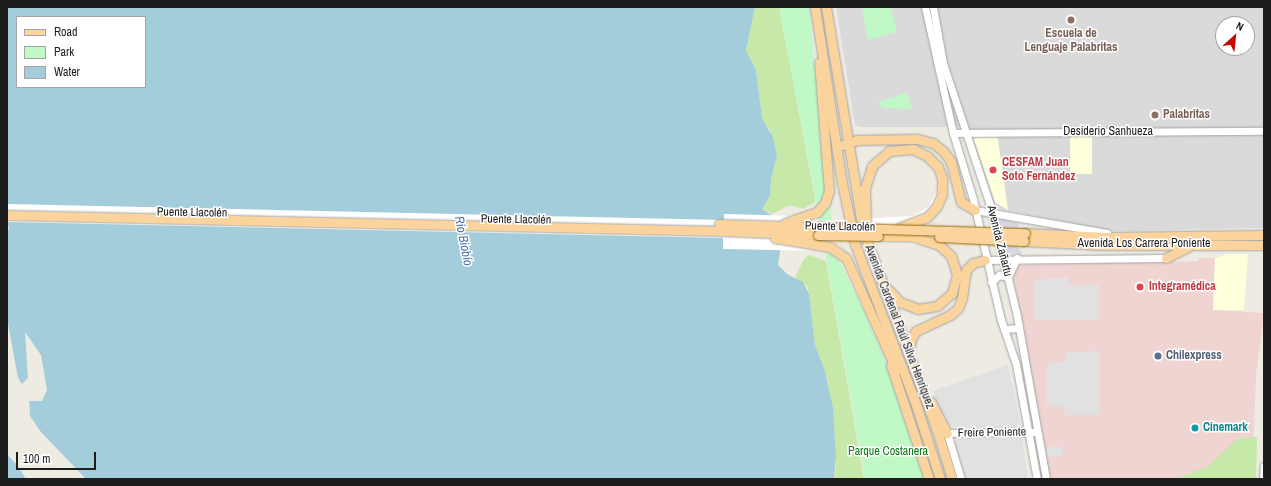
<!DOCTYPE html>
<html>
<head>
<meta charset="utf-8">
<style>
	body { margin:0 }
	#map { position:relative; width:1271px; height:486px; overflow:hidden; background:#eeebe3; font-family:"Archivo Narrow",sans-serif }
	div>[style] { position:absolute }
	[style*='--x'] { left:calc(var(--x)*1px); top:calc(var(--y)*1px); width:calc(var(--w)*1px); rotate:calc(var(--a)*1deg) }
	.residential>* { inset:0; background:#dbdada }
	.commercial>* { inset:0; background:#efd4d2 }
	.education>* { inset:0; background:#feffdb; transform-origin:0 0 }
	.grass>* { inset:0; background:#c6e8a9 }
	.park>* { inset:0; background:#c0f8c6 }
	.parking>* { inset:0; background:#e1e1e1 }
	.plaza>* { inset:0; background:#d8d7e4 }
	.water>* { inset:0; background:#a4cddb }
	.pier>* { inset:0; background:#fff }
	.roads { filter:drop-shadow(0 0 1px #a4a4a4) drop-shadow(0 0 1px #a4a4a4) }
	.tertiary>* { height:7px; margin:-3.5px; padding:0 3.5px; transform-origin:3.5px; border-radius:3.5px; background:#fff }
	.primary>* { height:9px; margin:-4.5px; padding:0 4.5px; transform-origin:4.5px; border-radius:4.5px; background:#fad49c }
	.bridges { filter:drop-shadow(0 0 1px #946702) drop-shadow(0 0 1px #946702) }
	.primary-bridge>* { height:9px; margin:-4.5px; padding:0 4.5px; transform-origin:4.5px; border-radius:4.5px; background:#fad49c }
	.dots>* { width:11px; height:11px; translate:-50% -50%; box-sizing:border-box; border:2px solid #fff; border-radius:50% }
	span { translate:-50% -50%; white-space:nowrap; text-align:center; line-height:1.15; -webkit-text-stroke:3px #fff; paint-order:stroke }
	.education-label { font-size:12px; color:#785e54; font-weight:700 }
	.left { translate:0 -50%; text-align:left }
	.street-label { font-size:12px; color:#1d1d1d }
	.health-label { font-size:12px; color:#be3a42; font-weight:700 }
	.service-label { font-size:12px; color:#4e5e75; font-weight:700 }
	.culture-label { font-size:12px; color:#0d838f; font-weight:700 }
	.park-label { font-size:12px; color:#0d7918 }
	.water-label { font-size:13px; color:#4b79ab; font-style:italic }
	.frame { position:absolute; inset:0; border:8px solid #1d1d1d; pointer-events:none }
	.legend { position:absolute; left:16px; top:16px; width:130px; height:72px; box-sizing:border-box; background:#fff; border:1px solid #a5a5a5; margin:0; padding:5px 7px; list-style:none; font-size:12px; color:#1d1d1d }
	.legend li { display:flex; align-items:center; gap:8px; height:20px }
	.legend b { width:20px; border:1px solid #a5a5a5 }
	.north { position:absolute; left:1215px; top:16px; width:40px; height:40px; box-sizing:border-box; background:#fff; border:1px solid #a5a5a5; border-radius:50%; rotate:27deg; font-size:11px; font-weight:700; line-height:16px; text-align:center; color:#1d1d1d }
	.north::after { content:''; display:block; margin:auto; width:14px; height:18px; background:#c70803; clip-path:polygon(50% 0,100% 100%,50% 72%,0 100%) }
	.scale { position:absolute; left:16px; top:452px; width:80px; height:18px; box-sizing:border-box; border:2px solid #1d1d1d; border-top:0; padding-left:5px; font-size:12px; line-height:14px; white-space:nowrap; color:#1d1d1d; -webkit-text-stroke:3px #fff; paint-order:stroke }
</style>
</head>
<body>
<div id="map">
	<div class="residential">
		<div style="clip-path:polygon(evenodd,836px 7px,1264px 7px,1264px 228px,1112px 231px,1000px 209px,991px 201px,966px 127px,860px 127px,855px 125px,836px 7px,1223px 24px,1247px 24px,1247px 48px,1223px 48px,1223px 24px)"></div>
	</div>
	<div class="commercial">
		<div style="clip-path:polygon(1198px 258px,1215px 258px,1213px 310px,1264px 313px,1256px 376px,1252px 479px,1050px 479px,1013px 275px,1016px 265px,1198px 261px)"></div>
	</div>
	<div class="education">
		<div style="left:1070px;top:134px;width:22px;height:40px"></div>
		<div style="clip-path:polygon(973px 137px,996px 137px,998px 139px,1008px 210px,995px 202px)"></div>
		<div style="clip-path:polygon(1227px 254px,1248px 254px,1244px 310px,1213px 310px,1215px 258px)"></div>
	</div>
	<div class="grass">
		<div style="clip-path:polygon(755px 7px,779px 7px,815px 198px,815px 202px,803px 209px,790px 205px,772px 214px,762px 209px,770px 196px,771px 179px,777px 156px,770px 130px,762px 119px,756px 70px,746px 50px)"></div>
		<div style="clip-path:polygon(809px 255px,826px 261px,864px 479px,834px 479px,836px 468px,834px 422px,828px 381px,815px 345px,809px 294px,807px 286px,795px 277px,804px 259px)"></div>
		<div style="clip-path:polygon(1244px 437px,1257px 437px,1256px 479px,1178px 478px,1208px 466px,1236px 440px)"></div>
	</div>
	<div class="park">
		<div style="clip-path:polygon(779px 7px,810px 7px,814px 60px,832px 195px,830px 206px,834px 242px,842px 252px,843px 262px,889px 370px,925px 479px,865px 479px,814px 188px)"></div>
		<div style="clip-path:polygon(872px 7px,891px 7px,897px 32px,868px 40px,862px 9px)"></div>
		<div style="clip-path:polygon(907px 93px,912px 109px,883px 108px,878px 102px)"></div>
	</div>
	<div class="parking">
		<div style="clip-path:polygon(1068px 277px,1069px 285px,1099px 285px,1100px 320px,1035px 320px,1033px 280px)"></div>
		<div style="clip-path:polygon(1100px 351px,1100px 415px,1064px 415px,1065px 407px,1047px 407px,1047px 363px,1065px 362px,1067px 352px)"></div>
		<div style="clip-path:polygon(1008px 365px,1020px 422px,1015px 428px,950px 426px,933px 397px,935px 390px)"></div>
		<div style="clip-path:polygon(959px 439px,1022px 439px,1028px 479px,966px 479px,955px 446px,955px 441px)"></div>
		<div style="clip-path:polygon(1058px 446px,1063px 449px,1063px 456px,1047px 457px,1046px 450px,1050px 447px)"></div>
	</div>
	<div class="plaza">
		<div style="clip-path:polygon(1002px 219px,1020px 223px,1016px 232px,1017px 244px,1022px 254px,1006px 253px,999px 222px)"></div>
	</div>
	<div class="water">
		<div style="clip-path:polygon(evenodd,7px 7px,755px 7px,746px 50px,756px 70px,762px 118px,773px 137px,777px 156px,771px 179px,770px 196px,762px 209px,776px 218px,781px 244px,778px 265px,787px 274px,803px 282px,809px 294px,815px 345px,825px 371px,833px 408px,836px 457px,834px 479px,86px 479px,41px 432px,30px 416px,29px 401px,42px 401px,47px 390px,41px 355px,25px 332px,28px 378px,22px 384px,18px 378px,7px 318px,7px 235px,9px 227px,7px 224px,7px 7px,17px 17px,145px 17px,145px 87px,17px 87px,17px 17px)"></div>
		<div style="clip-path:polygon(7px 454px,18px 466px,26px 479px,7px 479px)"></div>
	</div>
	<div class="pier">
		<div style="clip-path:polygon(828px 132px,834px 186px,833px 194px,817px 218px,818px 221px,913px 216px,928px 207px,938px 190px,946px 183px,932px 218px,921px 225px,1025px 230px,940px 241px,951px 250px,960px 281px,947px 304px,937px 310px,923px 313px,919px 312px,910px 304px,929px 306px,947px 294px,954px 270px,944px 252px,928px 245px,833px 241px,849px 255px,872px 307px,864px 311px,840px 261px,831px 254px,819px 251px,723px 249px,723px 238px,7px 222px,7px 204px,724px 220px,724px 214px,800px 216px,813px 212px,824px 198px)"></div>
	</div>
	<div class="roads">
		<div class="tertiary">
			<div style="--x:925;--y:7;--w:129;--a:77.5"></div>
			<div style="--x:953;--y:133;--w:69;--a:73.1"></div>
			<div style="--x:973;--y:199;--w:124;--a:77"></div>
			<div style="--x:1001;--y:320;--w:46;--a:71.2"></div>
			<div style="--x:1016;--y:364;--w:117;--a:79.7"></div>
			<div style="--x:933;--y:7;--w:57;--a:79.9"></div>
			<div style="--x:943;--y:63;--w:150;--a:71.7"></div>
			<div style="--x:990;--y:205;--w:114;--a:76.3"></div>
			<div style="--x:1017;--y:316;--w:166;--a:79.9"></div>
			<div style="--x:953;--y:133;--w:311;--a:-0.4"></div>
			<div style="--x:975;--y:210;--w:134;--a:9.9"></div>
			<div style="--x:985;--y:260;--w:181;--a:-0.6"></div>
			<div style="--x:1008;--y:277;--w:21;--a:-65"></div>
			<div style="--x:991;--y:282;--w:11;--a:-41"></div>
			<div style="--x:999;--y:275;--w:9;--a:13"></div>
			<div style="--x:1004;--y:329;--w:15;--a:-4"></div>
			<div style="--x:961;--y:479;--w:48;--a:-106.9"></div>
			<div style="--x:947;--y:433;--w:87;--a:-0.7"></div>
			<div style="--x:1263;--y:479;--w:13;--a:-86"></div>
		</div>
		<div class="primary">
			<div style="--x:815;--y:7;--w:178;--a:81.3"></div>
			<div style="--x:842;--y:183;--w:62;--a:78"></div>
			<div style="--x:855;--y:244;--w:172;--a:69.2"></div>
			<div style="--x:916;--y:405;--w:78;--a:72"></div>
			<div style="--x:826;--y:7;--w:226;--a:80.6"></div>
			<div style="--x:863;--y:230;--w:216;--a:69.7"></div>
			<div style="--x:938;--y:433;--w:48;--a:73.1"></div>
			<div style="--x:843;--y:145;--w:15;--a:-20"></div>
			<div style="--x:857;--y:140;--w:60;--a:-1"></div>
			<div style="--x:917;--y:139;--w:16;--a:14"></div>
			<div style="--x:933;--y:143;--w:14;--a:39"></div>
			<div style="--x:944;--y:152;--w:12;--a:55"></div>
			<div style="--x:951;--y:162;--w:41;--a:76"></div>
			<div style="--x:961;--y:202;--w:16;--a:30"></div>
			<div style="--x:7;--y:215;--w:718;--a:1.28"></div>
			<div style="--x:725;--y:231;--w:93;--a:2.5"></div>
			<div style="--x:866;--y:220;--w:32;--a:-92"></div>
			<div style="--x:865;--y:188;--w:23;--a:-72"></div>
			<div style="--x:872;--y:166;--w:23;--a:-41"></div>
			<div style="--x:889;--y:151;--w:24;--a:-5"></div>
			<div style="--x:913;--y:149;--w:16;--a:27"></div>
			<div style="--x:927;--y:156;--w:16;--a:45"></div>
			<div style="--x:938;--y:167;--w:12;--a:70"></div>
			<div style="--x:942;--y:178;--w:16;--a:90"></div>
			<div style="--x:942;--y:194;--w:13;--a:113"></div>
			<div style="--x:937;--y:206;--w:15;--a:132"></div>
			<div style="--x:927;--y:217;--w:30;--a:159"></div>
			<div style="--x:785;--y:223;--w:34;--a:-19"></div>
			<div style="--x:817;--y:212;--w:12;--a:-48"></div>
			<div style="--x:825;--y:203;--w:13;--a:-72"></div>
			<div style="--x:829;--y:191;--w:129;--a:-94.4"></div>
			<div style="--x:719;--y:224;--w:99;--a:1.7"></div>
			<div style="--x:1025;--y:233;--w:81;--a:2.8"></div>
			<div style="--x:1106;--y:237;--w:158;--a:-0.7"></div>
			<div style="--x:878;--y:236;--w:42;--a:1.4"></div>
			<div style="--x:775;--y:238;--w:56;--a:9.3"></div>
			<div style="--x:830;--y:247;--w:19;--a:35"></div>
			<div style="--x:846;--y:258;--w:122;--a:65.8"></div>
			<div style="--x:1024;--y:241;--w:79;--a:2.9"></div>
			<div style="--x:1103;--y:245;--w:161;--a:0"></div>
			<div style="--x:1166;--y:258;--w:25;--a:-27"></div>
			<div style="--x:884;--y:285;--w:23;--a:47"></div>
			<div style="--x:900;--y:302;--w:19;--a:21"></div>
			<div style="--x:918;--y:309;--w:19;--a:-9"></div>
			<div style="--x:937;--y:306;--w:20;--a:-41"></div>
			<div style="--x:952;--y:293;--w:20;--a:-75"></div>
			<div style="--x:957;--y:274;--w:19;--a:-108"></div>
			<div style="--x:951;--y:256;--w:16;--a:-137"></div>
			<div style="--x:939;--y:245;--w:26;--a:-162"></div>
			<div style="--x:909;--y:353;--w:15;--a:-82"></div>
			<div style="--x:911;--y:338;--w:9;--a:-54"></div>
			<div style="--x:916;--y:331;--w:38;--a:-25"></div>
			<div style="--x:950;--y:315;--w:11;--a:-41"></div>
			<div style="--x:958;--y:308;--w:11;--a:-68"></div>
			<div style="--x:962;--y:298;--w:28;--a:-82"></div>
			<div style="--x:966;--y:270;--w:10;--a:-45"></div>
			<div style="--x:973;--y:263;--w:12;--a:-14"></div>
			<div style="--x:891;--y:365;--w:120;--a:71.6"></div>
			<div style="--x:931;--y:402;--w:35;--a:63"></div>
		</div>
	</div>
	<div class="bridges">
		<div class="primary-bridge">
			<div style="--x:818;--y:227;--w:207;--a:1.7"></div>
			<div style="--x:818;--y:235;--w:60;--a:1"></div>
			<div style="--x:939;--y:237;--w:85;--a:2.7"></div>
		</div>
	</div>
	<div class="dots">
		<div style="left:1071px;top:20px;background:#8d6e63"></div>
		<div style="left:1155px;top:115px;background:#8d6e63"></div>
		<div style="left:993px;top:170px;background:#e0444e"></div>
		<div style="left:1140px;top:287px;background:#e0444e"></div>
		<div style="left:1158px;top:356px;background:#5c6f8a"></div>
		<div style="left:1195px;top:428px;background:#0f9aa8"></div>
	</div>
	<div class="education-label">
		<span style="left:1071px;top:41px">Escuela de<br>Lenguaje Palabritas</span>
		<span class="left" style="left:1163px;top:115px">Palabritas</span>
	</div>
	<div class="street-label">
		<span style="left:1108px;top:132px">Desiderio Sanhueza</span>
		<span style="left:192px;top:213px;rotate:1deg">Puente Llacolén</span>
		<span style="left:516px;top:220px;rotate:1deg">Puente Llacolén</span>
		<span style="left:840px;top:227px;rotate:1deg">Puente Llacolén</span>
		<span style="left:999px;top:241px;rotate:76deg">Avenida Zañartu</span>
		<span style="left:1144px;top:244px">Avenida Los Carrera Poniente</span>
		<span style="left:899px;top:327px;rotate:69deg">Avenida Cardenal Raúl Silva Henríquez</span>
		<span style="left:992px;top:433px;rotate:-1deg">Freire Poniente</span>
	</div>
	<div class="health-label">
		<span class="left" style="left:1002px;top:170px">CESFAM Juan<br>Soto Fernández</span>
		<span class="left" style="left:1149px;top:287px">Integramédica</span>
	</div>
	<div class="service-label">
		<span class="left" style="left:1166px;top:356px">Chilexpress</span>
	</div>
	<div class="culture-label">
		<span class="left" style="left:1203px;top:428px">Cinemark</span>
	</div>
	<div class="park-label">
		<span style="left:888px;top:452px">Parque Costanera</span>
	</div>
	<div class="water-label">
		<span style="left:463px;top:241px;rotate:79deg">Río Biobío</span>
	</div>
	<div class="frame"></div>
	<ul class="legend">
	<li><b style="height:5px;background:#fad49c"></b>Road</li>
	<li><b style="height:11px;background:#c0f8c6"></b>Park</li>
	<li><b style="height:11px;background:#a4cddb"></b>Water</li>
	</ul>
	<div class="north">N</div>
	<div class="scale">100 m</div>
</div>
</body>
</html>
